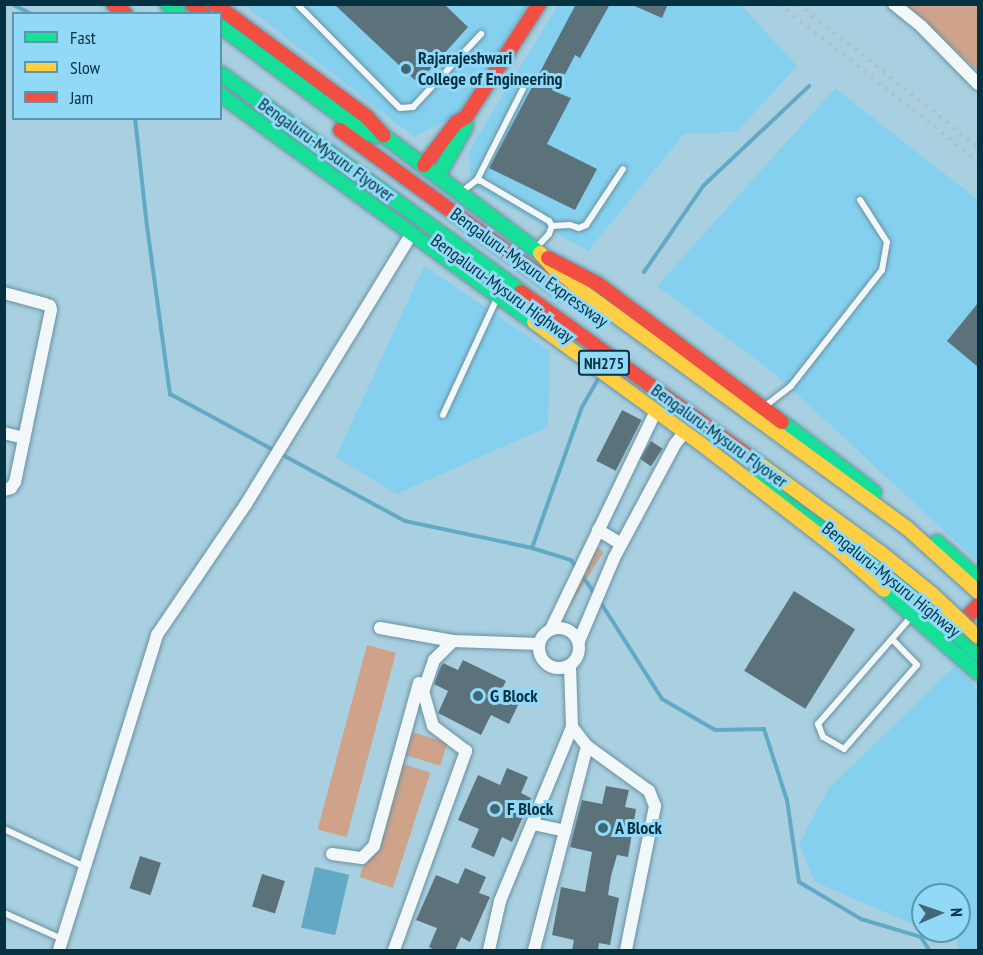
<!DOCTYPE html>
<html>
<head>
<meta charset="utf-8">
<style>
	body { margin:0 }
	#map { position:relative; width:983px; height:955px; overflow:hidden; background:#a9d0e1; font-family:"PT Sans Narrow",sans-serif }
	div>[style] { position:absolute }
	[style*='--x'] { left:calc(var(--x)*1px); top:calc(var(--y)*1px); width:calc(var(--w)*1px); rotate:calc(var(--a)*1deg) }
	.built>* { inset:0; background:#85d0ef }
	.green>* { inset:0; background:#cea38a; transform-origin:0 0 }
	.water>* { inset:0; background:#62a9c6; transform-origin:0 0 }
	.stream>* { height:4px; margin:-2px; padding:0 2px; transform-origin:2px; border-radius:2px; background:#62a9c6 }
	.building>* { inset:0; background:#5c727b; transform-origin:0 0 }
	.roads { filter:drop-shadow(0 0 2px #6991a0) drop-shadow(0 0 2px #6991a0) }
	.lane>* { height:6px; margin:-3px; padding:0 3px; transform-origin:3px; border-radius:3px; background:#f2f8fa }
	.street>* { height:12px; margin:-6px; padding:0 6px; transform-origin:6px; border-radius:6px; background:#f2f8fa }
	.street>.ring { margin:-6px; padding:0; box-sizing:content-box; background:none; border:12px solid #f2f8fa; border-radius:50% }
	.fast>* { height:14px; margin:-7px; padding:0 7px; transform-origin:7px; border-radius:7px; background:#16e098 }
	.slow>* { height:14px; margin:-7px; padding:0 7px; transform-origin:7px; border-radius:7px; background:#ffcf43 }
	.jam>* { height:14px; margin:-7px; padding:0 7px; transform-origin:7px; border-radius:7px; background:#f24e42 }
	.rail>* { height:4px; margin-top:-2px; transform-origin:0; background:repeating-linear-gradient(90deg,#b3bfc4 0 3px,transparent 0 9px) }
	.bridges { filter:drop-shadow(0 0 2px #6991a0) drop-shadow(0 0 2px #6991a0) }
	.fast-bridge>* { height:14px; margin:-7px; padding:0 7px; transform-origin:7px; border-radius:7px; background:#16e098 }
	.slow-bridge>* { height:14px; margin:-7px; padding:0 7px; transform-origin:7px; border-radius:7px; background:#ffcf43 }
	.jam-bridge>* { height:14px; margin:-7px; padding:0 7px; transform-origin:7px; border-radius:7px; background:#f24e42 }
	.dots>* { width:16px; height:16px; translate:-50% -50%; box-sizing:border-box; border:3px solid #92d9f8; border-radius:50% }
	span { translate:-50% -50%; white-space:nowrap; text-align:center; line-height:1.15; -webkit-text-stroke:6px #92d9f8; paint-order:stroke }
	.shield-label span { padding:2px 4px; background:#92d9f8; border:2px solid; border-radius:4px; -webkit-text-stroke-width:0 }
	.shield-label { font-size:16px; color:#063140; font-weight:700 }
	.poi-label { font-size:18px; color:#063140; font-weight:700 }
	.left { translate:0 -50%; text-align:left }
	.street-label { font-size:18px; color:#063140 }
	.frame { position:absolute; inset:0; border:6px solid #063140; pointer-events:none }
	.legend { position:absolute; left:12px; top:12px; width:210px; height:108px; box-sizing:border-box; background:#92d9f8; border:2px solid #5a96ae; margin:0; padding:8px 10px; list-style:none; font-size:18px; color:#063140 }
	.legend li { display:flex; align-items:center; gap:12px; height:30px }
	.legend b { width:30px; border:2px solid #5a96ae }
	.north { position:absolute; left:911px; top:883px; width:60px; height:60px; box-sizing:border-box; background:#92d9f8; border:2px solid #5a96ae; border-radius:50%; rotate:88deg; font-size:16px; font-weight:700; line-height:24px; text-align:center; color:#063140 }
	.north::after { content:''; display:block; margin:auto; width:21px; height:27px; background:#3f6978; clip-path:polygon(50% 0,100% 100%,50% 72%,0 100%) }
</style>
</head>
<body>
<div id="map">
	<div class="built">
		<div style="clip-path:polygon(244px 5px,527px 5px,459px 114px,414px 137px)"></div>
		<div style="clip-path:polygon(558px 5px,741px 5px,797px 66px,737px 132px,684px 134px,588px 251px,473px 186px,470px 172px,469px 151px)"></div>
		<div style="clip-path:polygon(835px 88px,978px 200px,978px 562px,774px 373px,657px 286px)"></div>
		<div style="clip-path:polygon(424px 266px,550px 351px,548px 427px,397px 494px,336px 457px)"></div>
		<div style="clip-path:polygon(955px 666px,978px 690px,978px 950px,957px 950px,959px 895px,923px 895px,923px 925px,915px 925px,815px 882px,799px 844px,828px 789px)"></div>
	</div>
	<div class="green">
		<div style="clip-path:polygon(905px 5px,978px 5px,978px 71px)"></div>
		<div style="left:596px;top:547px;width:9px;height:100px;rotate:32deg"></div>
		<div style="left:367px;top:645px;width:30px;height:191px;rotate:15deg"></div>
		<div style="left:412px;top:732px;width:37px;height:24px;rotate:17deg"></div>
		<div style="left:397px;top:762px;width:35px;height:121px;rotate:18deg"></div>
	</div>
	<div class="water">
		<div style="left:315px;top:867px;width:35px;height:62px;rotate:13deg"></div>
	</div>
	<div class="stream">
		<div style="--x:12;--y:4;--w:21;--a:28"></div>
		<div style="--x:135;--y:118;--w:109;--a:83.7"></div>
		<div style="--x:147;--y:226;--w:170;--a:82.2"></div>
		<div style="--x:170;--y:394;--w:267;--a:28.4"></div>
		<div style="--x:405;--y:521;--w:130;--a:12"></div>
		<div style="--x:532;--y:548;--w:41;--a:17.1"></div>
		<div style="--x:571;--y:560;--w:42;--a:54.8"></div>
		<div style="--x:644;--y:272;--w:104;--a:-55.5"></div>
		<div style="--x:703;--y:186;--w:146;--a:-43.3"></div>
		<div style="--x:532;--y:548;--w:150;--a:-70.5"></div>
		<div style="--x:582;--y:407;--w:34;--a:-60"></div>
		<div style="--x:599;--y:600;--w:117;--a:57.5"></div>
		<div style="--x:662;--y:699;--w:61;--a:30.3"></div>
		<div style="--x:715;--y:730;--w:49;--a:-1.2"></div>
		<div style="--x:764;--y:729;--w:75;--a:72.1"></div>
		<div style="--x:787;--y:800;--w:83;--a:81.7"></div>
		<div style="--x:799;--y:882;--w:72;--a:30.8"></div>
		<div style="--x:861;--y:919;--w:63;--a:16.7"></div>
		<div style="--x:921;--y:937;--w:15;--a:58"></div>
	</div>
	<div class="building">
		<div style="clip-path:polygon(334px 4px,444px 4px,468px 27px,418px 83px)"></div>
		<div style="clip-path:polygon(576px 4px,610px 4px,580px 58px,575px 55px,556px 92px,571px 98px,547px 144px,597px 169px,575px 210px,489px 168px)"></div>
		<div style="clip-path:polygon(630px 4px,668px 4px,662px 18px)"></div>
		<div style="clip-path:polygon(978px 303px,978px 367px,947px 341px)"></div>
		<div style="left:622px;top:410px;width:22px;height:57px;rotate:27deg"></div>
		<div style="left:651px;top:441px;width:14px;height:21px;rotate:34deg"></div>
		<div style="left:794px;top:591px;width:72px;height:94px;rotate:32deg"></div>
		<div style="clip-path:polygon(463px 660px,506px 681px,501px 691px,520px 701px,509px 724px,491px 715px,481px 735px,438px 713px,448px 691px,434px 684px,440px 668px,443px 663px,458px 670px)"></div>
		<div style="clip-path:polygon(507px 768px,528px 777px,521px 793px,531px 798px,512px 842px,502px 837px,494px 857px,471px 847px,479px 829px,458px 820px,478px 775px,500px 785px)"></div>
		<div style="clip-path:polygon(606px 786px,629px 790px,625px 807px,636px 809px,628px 857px,617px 855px,611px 876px,608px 895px,619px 898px,610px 945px,599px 943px,598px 951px,572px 951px,574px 940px,552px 935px,561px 887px,585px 892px,592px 852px,570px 847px,572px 838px,582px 800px,602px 804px)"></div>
		<div style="left:140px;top:856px;width:22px;height:34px;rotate:18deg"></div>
		<div style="clip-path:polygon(465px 868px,486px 877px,479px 893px,490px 897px,470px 942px,461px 937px,455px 951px,436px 951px,429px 947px,437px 928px,416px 920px,436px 875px,458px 884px)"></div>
		<div style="left:262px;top:874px;width:24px;height:34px;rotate:17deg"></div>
	</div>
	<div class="roads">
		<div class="lane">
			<div style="--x:297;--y:4;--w:146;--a:45.3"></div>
			<div style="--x:400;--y:108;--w:13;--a:-4"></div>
			<div style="--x:413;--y:107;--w:100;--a:-47"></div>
			<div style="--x:477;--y:180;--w:102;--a:-63.2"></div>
			<div style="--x:464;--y:190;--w:16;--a:-38"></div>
			<div style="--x:477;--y:180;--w:4;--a:14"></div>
			<div style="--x:481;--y:181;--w:79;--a:30.5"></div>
			<div style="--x:549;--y:221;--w:6;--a:59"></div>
			<div style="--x:552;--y:226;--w:9;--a:111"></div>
			<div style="--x:549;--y:234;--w:16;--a:133"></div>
			<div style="--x:552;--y:226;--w:18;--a:-3"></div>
			<div style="--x:570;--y:225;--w:9;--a:18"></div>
			<div style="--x:579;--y:228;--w:8;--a:-23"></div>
			<div style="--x:586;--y:225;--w:67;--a:-56.5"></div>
			<div style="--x:764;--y:407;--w:34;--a:-38"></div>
			<div style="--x:791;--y:386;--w:147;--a:-51.9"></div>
			<div style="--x:882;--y:270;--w:28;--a:-80"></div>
			<div style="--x:887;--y:242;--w:50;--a:-122.7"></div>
			<div style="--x:443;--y:415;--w:129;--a:-65.2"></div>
			<div style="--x:892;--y:639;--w:36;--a:46"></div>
			<div style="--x:917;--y:665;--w:111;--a:131"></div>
			<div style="--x:844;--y:749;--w:24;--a:-150"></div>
			<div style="--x:823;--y:737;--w:14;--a:-111"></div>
			<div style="--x:818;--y:724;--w:142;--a:-49"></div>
			<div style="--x:4;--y:829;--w:89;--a:25.1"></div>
			<div style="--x:4;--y:913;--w:64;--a:24.1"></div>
		</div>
		<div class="street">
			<div style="--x:894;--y:4;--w:36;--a:39"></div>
			<div style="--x:922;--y:27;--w:80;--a:45.5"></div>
			<div style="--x:4;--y:293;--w:42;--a:15"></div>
			<div style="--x:45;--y:304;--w:5;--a:22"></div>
			<div style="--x:50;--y:306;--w:4;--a:76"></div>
			<div style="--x:51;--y:310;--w:176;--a:101.8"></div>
			<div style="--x:15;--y:482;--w:7;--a:124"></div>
			<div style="--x:11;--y:488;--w:7;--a:164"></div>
			<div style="--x:4;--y:433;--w:21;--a:14"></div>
			<div style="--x:598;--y:530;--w:27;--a:31"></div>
			<div class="ring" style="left:539px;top:628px;width:28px;height:28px"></div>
			<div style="--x:380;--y:628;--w:74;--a:10.1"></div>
			<div style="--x:453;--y:641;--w:86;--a:2"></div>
			<div style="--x:551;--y:629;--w:240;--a:-64.3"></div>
			<div style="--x:579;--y:641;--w:90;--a:-67.1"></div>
			<div style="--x:614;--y:558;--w:129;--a:-61.8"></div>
			<div style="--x:675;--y:444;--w:14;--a:-51"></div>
			<div style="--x:570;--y:666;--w:61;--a:88.1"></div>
			<div style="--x:572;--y:727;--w:24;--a:52"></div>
			<div style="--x:587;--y:746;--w:77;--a:36"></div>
			<div style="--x:649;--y:791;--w:16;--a:68"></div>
			<div style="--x:655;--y:806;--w:147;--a:101.4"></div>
			<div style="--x:533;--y:824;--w:33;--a:12"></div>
			<div style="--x:332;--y:854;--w:30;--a:8"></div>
			<div style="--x:362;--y:858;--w:17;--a:-45"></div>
			<div style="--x:374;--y:846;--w:169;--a:-74.6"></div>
			<div style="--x:59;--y:950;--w:330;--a:-72.7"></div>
			<div style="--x:157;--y:635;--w:158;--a:-55.8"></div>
			<div style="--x:246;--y:504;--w:318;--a:-58.5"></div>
			<div style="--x:394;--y:950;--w:212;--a:-70.1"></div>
			<div style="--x:466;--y:751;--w:41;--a:-142.9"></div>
			<div style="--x:433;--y:726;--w:35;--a:-106"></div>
			<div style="--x:423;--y:692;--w:34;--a:-71"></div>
			<div style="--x:434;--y:660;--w:27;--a:-45"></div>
			<div style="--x:489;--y:950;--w:50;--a:-77.3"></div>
			<div style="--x:500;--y:901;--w:188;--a:-67.5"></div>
			<div style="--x:534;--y:950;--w:211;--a:-75.4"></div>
		</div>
		<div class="fast">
			<div style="--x:167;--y:4;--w:16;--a:40"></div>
			<div style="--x:220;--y:26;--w:179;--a:36.6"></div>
			<div style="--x:364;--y:133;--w:20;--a:9"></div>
			<div style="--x:384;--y:136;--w:195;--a:36.9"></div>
			<div style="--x:220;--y:94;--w:388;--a:36"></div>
			<div style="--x:438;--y:176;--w:55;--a:-60.6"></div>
			<div style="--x:465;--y:128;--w:11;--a:-85"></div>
			<div style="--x:782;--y:422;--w:116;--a:37.3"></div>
			<div style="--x:760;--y:477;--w:208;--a:37.6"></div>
			<div style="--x:925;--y:604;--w:73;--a:43.3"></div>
			<div style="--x:937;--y:542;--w:52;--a:41.9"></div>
			<div style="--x:884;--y:590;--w:125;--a:41.4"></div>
		</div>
		<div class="slow">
			<div style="--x:540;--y:253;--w:30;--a:48"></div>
			<div style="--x:560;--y:275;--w:429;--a:36.1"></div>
			<div style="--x:907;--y:528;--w:96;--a:42"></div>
			<div style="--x:534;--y:322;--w:205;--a:36.1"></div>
			<div style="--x:700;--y:443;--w:178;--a:37.7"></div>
			<div style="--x:841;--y:552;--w:57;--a:41.5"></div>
		</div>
		<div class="jam">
			<div style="--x:113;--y:4;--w:16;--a:38"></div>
			<div style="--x:192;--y:4;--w:16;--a:40"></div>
			<div style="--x:215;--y:4;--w:189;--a:36.6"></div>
			<div style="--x:367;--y:117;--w:25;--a:48"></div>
			<div style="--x:340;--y:130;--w:275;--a:36.1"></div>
			<div style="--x:424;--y:165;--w:53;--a:-52.7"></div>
			<div style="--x:456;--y:123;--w:12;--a:-31"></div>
			<div style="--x:466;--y:117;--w:135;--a:-57.1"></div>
			<div style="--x:548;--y:258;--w:56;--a:27.5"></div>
			<div style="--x:598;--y:284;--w:230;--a:36.9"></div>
			<div style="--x:954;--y:631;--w:35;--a:-47"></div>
		</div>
	</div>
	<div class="rail">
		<div style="--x:779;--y:4;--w:253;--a:38.3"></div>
		<div style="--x:798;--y:4;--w:230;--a:38.5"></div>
	</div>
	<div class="bridges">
		<div class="fast-bridge">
			<div style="--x:220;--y:73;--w:372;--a:36"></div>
		</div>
		<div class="slow-bridge">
			<div style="--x:750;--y:457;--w:161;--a:36.2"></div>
			<div style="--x:880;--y:552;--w:65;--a:38.8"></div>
			<div style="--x:931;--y:593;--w:64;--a:43.1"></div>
		</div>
		<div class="jam-bridge">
			<div style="--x:521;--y:292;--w:282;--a:35.8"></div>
		</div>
	</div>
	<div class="dots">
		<div style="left:406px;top:69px;background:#3f6978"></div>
		<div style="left:478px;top:696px;background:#3f6978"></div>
		<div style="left:495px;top:809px;background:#3f6978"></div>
		<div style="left:603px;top:828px;background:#3f6978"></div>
	</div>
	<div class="shield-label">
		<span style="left:604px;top:363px">NH275</span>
	</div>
	<div class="poi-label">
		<span class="left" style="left:418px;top:69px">Rajarajeshwari<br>College of Engineering</span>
		<span class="left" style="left:490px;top:696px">G Block</span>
		<span class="left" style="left:507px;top:809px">F Block</span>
		<span class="left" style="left:615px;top:828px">A Block</span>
	</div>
	<div class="street-label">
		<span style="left:326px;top:150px;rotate:36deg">Bengaluru-Mysuru Flyover</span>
		<span style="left:529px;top:268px;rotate:36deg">Bengaluru-Mysuru Expressway</span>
		<span style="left:502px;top:289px;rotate:36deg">Bengaluru-Mysuru Highway</span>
		<span style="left:719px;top:436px;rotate:36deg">Bengaluru-Mysuru Flyover</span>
		<span style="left:891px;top:580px;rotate:39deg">Bengaluru-Mysuru Highway</span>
	</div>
	<div class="frame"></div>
	<ul class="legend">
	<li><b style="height:8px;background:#16e098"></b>Fast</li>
	<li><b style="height:8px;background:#ffcf43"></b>Slow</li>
	<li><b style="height:8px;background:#f24e42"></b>Jam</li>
	</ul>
	<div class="north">N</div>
</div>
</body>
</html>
